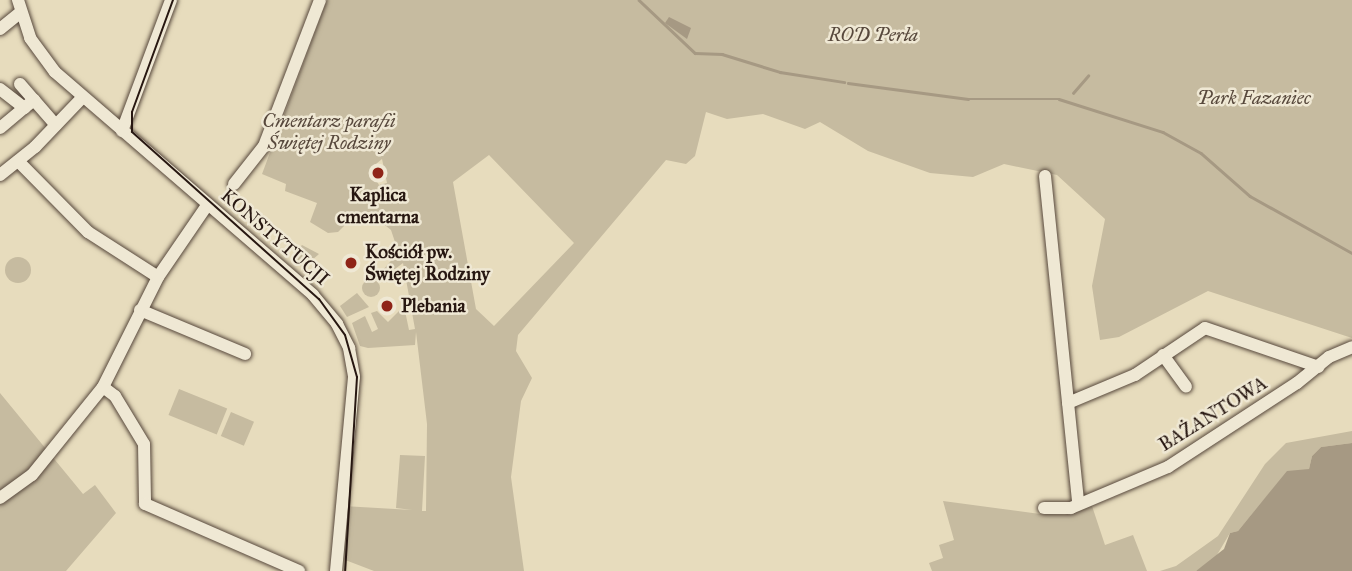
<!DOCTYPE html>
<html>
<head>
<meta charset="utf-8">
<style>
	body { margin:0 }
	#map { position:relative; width:1352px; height:571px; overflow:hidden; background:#e7dcbd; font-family:"IM FELL Great Primer",serif }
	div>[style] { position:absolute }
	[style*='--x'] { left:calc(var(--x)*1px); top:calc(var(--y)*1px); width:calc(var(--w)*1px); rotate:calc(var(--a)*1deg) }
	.green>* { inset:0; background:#c6bba0; transform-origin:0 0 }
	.round { border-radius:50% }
	.water>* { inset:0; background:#a69983 }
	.stream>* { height:2.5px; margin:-1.25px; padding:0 1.25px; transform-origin:1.25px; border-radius:1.25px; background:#a69983 }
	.roads { filter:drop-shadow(0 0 2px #57483c) drop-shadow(0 0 2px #57483c) }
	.minor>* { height:12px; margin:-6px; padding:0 6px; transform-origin:6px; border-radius:6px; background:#efe8d4 }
	.tram>* { height:2px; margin:-1px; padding:0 1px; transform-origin:1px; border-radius:1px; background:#271711 }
	.dots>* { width:19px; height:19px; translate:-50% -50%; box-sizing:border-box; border:4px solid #efe8d4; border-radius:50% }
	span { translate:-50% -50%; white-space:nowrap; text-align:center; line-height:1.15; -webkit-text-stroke:5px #efe8d4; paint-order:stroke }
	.park-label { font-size:19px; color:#57483c; font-style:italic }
	.poi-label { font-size:19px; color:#271711; font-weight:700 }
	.left { translate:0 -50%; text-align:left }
	.street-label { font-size:19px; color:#271711 }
</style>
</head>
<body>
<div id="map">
	<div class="green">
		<div style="clip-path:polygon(evenodd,327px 0,1352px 0,1352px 338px,1208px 291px,1119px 337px,1100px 340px,1092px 286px,1105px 219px,1057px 175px,1004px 164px,973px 177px,930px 173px,868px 151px,820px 122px,805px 129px,763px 114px,727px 119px,706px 112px,695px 156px,686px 164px,666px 160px,518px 335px,516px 351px,532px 378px,521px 401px,511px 477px,524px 571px,374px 571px,340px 558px,343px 506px,412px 510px,396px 508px,400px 455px,425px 456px,422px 511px,426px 511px,427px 424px,416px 332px,415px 345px,368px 348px,360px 346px,352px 323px,365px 316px,372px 332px,378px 329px,371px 313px,377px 311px,388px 322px,404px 306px,409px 330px,415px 329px,403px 263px,387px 275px,383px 270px,396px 255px,395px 242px,391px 230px,375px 217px,350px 220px,338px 232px,328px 233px,310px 222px,317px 203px,285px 191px,286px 184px,262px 174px,327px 0,489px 155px,574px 243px,494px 326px,476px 309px,453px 182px,489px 155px,327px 0,382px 159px,387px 183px,379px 185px,370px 169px,382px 159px)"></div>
		<div style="clip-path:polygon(302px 245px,319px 254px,303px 268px,291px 257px)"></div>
		<div class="round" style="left:5px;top:257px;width:26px;height:26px"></div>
		<div class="round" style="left:362px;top:279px;width:18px;height:18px"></div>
		<div style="clip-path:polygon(357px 293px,369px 307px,347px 317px,340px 306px)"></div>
		<div style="left:179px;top:389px;width:52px;height:28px;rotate:22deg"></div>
		<div style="clip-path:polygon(0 393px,83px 494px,95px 485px,116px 513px,66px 571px,0 571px)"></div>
		<div style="left:231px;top:412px;width:25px;height:26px;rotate:23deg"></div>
		<div style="clip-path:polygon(1352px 431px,1352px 443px,1321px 447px,1312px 456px,1309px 469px,1277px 484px,1238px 531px,1230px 533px,1214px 560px,1196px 571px,1160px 571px,1176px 566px,1218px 536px,1265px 464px,1286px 443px)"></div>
		<div style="clip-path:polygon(943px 501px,1040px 514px,1065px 515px,1092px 506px,1105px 545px,1133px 535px,1147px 571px,932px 571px,929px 563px,943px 558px,939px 545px,954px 540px)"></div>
	</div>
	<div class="water">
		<div style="clip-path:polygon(669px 17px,691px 28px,687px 39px,665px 23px)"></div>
		<div style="clip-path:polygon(1352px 443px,1352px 571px,1196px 571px,1224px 549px,1230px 533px,1238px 531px,1287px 471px,1309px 469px,1312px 456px,1321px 447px)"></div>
	</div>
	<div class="stream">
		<div style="--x:639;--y:0;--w:77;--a:43.4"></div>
		<div style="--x:695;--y:53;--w:27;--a:2"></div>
		<div style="--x:722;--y:54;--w:61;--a:17.2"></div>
		<div style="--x:780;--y:72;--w:65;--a:8.9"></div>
		<div style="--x:848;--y:83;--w:121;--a:7.6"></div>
		<div style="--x:968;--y:99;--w:91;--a:0"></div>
		<div style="--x:1059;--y:99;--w:109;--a:17.6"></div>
		<div style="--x:1163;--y:132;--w:43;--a:28.9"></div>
		<div style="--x:1201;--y:153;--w:65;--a:41.3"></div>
		<div style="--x:1250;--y:196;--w:117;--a:29.2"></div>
		<div style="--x:1073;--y:93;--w:23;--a:-49"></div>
	</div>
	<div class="roads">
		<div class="minor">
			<div style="--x:18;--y:0;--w:40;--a:72"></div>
			<div style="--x:30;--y:38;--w:42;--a:53.7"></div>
			<div style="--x:55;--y:72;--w:341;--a:40.8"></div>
			<div style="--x:313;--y:295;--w:38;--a:50"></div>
			<div style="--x:337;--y:324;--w:27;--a:63"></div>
			<div style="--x:349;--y:348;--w:29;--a:80"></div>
			<div style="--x:354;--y:377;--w:195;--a:95.3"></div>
			<div style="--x:0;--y:29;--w:27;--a:-39"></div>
			<div style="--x:20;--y:84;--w:21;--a:49"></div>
			<div style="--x:0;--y:89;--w:31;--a:38"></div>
			<div style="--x:24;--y:108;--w:31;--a:140"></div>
			<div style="--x:24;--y:108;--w:13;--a:-39"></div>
			<div style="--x:34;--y:100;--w:33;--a:49"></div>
			<div style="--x:122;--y:131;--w:140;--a:-69.5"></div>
			<div style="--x:18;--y:161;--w:100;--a:45.4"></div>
			<div style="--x:88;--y:232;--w:83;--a:32.7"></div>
			<div style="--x:0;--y:175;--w:45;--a:-38.7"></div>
			<div style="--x:35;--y:147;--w:69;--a:-46.2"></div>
			<div style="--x:1045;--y:176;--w:329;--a:84.2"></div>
			<div style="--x:234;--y:184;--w:48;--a:-51.7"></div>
			<div style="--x:264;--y:146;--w:156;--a:-69"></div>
			<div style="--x:140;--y:310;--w:114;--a:22.7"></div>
			<div style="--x:1163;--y:355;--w:39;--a:54"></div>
			<div style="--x:103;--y:387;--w:15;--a:37"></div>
			<div style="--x:115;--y:396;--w:56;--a:58.9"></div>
			<div style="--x:144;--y:444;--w:60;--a:89"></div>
			<div style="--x:145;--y:504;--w:168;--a:23.5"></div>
			<div style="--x:1068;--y:403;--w:73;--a:-22.7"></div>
			<div style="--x:1135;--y:375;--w:84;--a:-33.9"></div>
			<div style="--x:1205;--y:328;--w:120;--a:18.9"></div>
			<div style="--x:0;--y:498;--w:39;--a:-36"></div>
			<div style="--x:32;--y:475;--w:113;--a:-51.1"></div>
			<div style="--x:103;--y:387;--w:123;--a:-63.4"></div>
			<div style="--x:158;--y:277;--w:88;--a:-55.6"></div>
			<div style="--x:1044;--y:508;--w:27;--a:0"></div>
			<div style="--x:1071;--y:508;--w:105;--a:-22.9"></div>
			<div style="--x:1168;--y:467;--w:154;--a:-33.1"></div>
			<div style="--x:1297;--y:383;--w:41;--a:-39.1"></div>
			<div style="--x:1329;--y:357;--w:25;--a:-23"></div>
		</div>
	</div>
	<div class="tram">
		<div style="--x:173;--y:0;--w:119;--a:110.1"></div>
		<div style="--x:132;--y:112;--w:20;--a:90"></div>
		<div style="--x:132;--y:132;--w:251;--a:41.8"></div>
		<div style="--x:319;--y:299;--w:44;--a:54.2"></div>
		<div style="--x:345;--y:335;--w:44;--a:74.1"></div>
		<div style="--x:357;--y:377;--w:194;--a:93.5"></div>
	</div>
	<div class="dots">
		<div style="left:378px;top:173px;background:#8f2418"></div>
		<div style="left:351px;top:263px;background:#8f2418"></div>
		<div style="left:387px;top:306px;background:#8f2418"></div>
	</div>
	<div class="park-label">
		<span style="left:873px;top:35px">ROD Perła</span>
		<span style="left:1254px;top:98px">Park Fazaniec</span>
		<span style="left:329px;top:132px">Cmentarz parafii<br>Świętej Rodziny</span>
	</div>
	<div class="poi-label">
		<span style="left:378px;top:206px">Kaplica<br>cmentarna</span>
		<span class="left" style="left:365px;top:263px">Kościół pw.<br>Świętej Rodziny</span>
		<span class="left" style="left:401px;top:306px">Plebania</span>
	</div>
	<div class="street-label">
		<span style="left:275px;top:237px;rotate:41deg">KONSTYTUCJI</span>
		<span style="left:1213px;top:414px;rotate:-32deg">BAŻANTOWA</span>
	</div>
</div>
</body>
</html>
